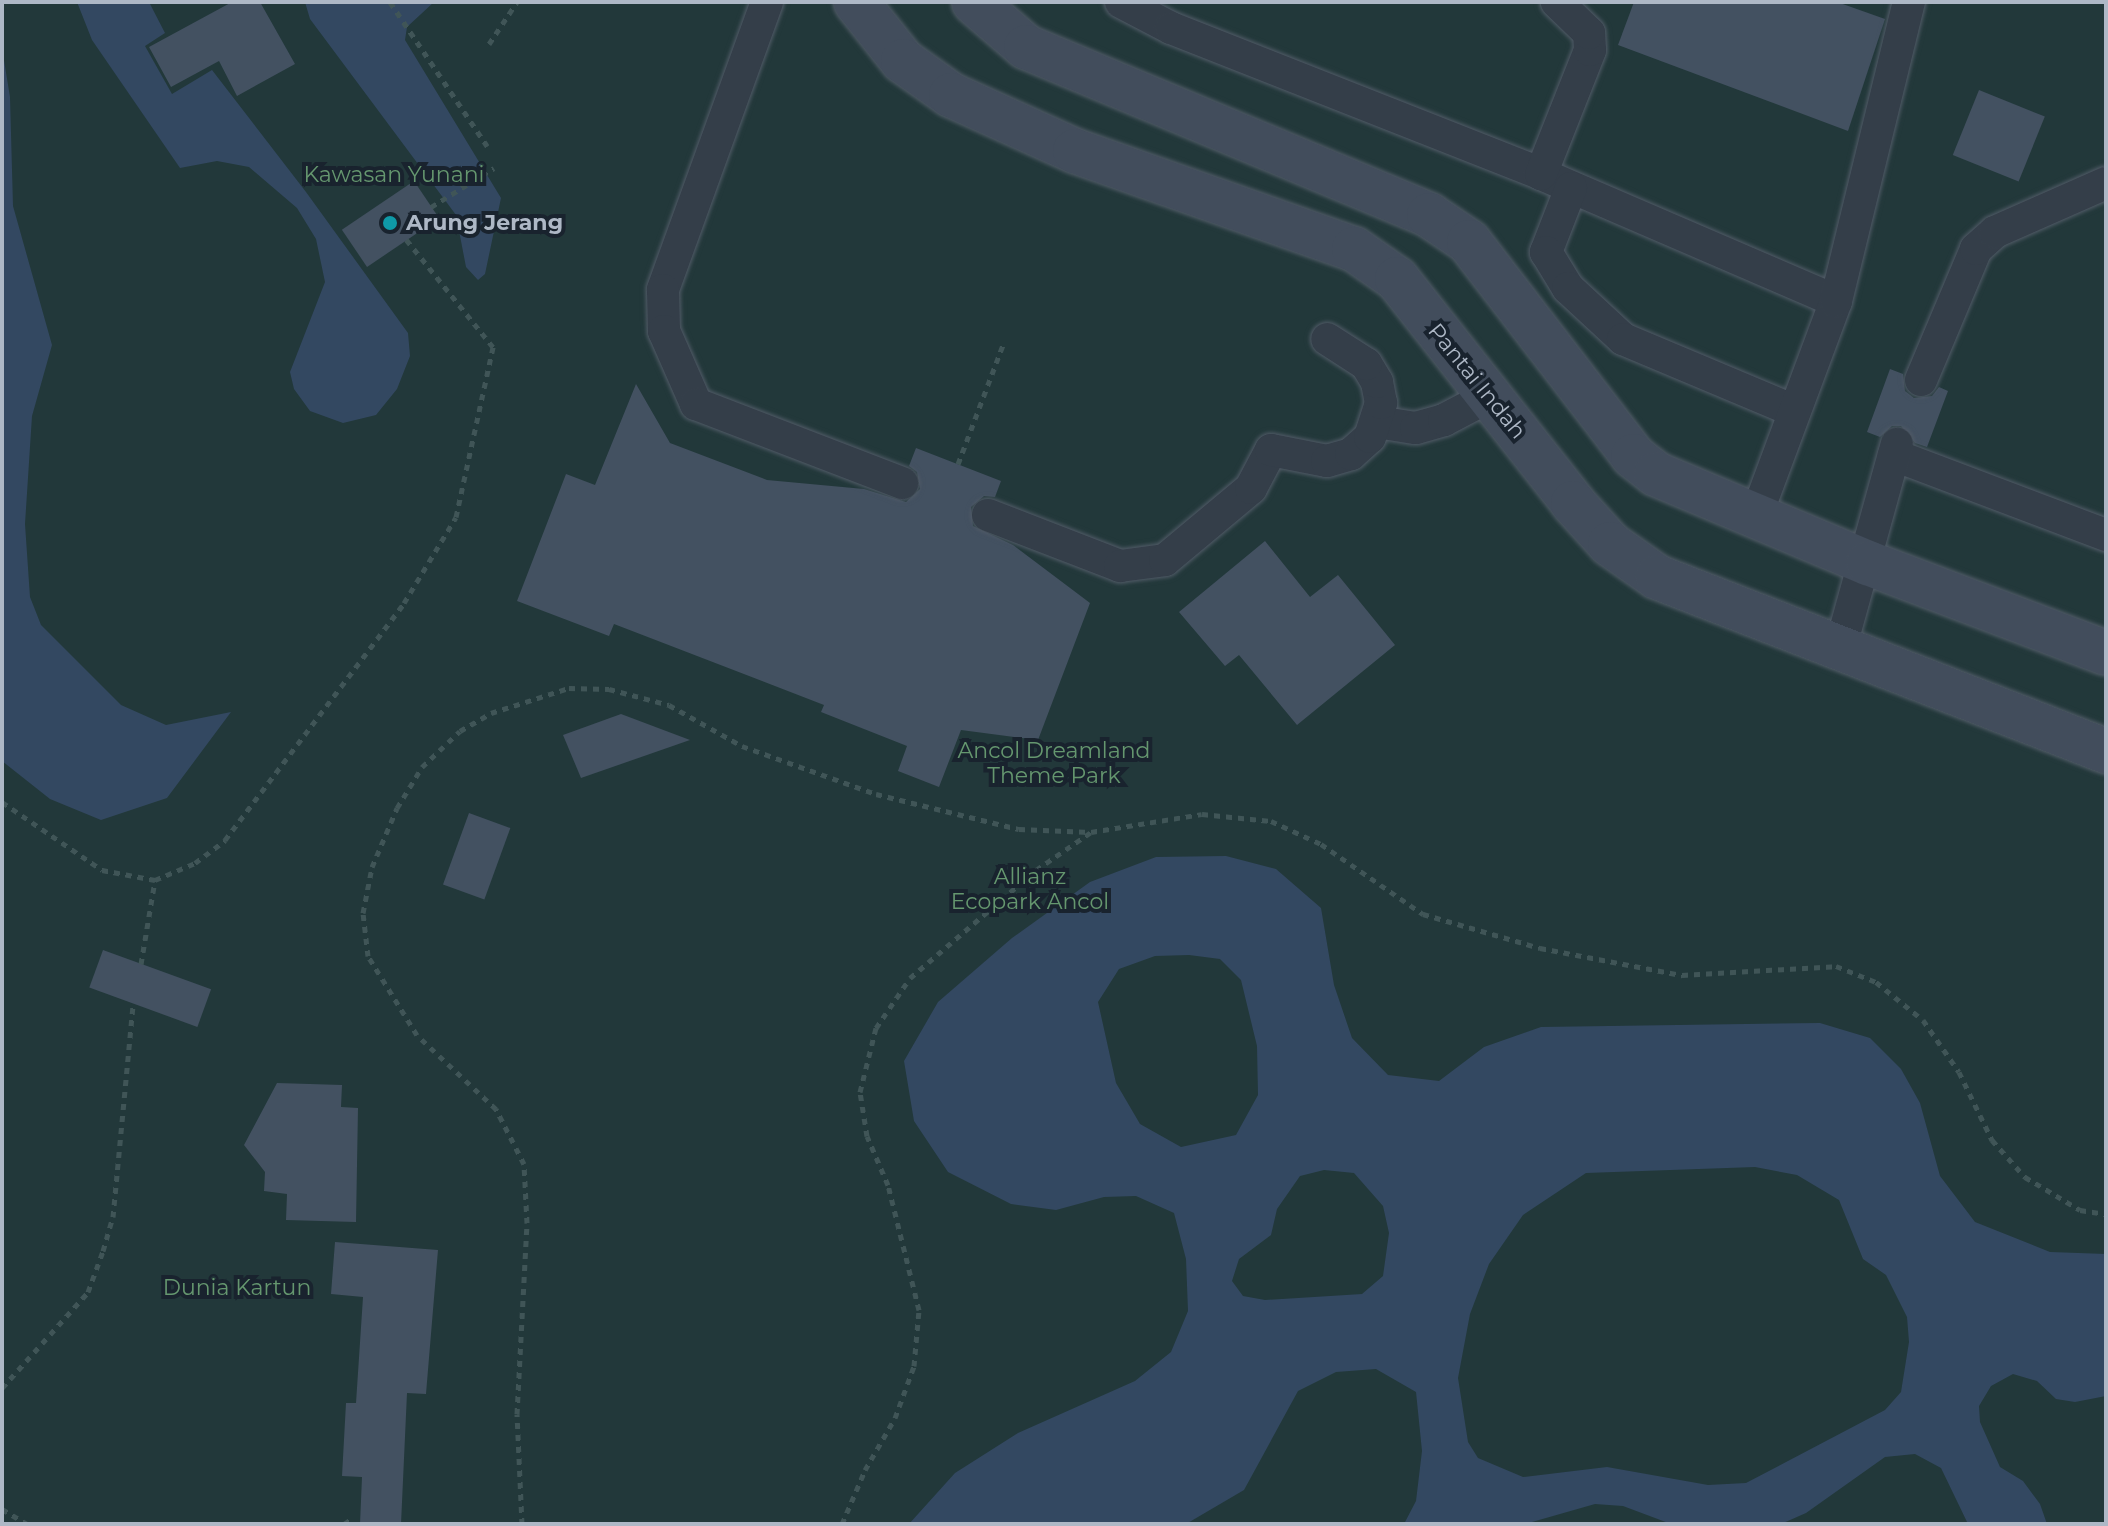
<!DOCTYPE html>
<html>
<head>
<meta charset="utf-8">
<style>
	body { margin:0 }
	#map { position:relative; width:2108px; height:1526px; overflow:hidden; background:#202c39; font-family:Montserrat,sans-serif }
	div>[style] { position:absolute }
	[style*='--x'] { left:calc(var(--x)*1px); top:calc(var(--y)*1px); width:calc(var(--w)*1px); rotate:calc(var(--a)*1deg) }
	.green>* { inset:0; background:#22383a; transform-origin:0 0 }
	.water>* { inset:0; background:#334861 }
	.building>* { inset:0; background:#435161; transform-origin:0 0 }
	.path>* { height:5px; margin-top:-2.5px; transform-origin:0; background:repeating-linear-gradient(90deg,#405557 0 6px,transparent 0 12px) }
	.roads { filter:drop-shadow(0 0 2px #515b67) drop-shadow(0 0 2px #515b67) }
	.lane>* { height:32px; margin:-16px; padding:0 16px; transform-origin:16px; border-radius:16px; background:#343e49 }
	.secondary>* { height:44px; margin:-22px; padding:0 22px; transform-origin:22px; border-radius:22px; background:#424d5c }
	.dots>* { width:22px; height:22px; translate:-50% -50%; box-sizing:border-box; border:4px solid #19232e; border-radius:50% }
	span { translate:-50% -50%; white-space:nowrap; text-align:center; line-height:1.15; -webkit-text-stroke:8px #19232e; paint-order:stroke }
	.park-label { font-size:22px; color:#65976f }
	.poi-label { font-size:22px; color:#aeb8c6; font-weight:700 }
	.left { translate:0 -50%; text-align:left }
	.street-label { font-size:22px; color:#aeb8c6 }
	.frame { position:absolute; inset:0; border:4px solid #aeb8c6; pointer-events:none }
</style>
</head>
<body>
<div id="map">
	<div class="green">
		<div style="left:2px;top:2px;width:2104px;height:1522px"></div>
	</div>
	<div class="water">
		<div style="clip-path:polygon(77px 2px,149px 2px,165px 33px,145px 46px,172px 94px,212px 70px,306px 192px,408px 333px,410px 356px,397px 389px,376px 415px,343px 423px,310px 411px,294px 389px,290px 372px,325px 282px,316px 239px,297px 208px,249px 167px,217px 161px,180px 168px,92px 40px)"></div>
		<div style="clip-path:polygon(305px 2px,434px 2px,407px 27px,405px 40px,501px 198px,485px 274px,478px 280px,466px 267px,456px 215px,310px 19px)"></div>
		<div style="clip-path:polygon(2px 48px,10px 97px,13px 206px,52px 345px,32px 416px,25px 524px,30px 597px,41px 625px,121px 705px,166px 725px,231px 712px,167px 798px,101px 820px,50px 799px,2px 761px)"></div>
		<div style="clip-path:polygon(evenodd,1226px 856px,1276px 869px,1321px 908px,1334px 985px,1352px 1038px,1388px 1075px,1439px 1081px,1484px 1047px,1541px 1027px,1820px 1023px,1870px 1038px,1901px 1069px,1920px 1103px,1940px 1176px,1975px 1222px,2050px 1252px,2106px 1254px,2106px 1396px,2075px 1402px,2056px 1399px,2037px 1381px,2013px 1374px,1991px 1386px,1979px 1406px,1980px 1422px,2000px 1467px,2023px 1481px,2040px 1504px,2047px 1524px,1968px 1524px,1941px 1468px,1915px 1454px,1885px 1457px,1806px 1513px,1781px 1524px,1671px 1524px,1623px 1506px,1595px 1504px,1525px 1524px,1404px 1524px,1416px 1501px,1422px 1451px,1416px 1392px,1376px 1369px,1336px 1372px,1298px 1391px,1244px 1490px,1186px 1524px,909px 1524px,955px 1473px,1018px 1433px,1135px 1381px,1171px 1352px,1188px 1311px,1186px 1259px,1174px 1213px,1136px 1196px,1104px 1197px,1056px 1210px,1011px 1204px,948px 1172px,914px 1121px,904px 1061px,938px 1002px,1012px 938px,1090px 882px,1156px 857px,1226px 856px,1189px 955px,1220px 959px,1241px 980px,1257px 1046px,1258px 1095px,1236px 1135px,1181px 1147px,1140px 1124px,1116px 1083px,1098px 1002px,1119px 969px,1155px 956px,1189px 955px,1226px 856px,1755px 1167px,1797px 1175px,1839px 1200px,1863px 1259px,1886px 1275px,1907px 1317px,1909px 1342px,1901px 1392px,1885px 1410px,1746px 1483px,1708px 1485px,1607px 1467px,1523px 1477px,1478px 1458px,1468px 1442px,1458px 1378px,1470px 1314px,1489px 1264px,1523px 1215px,1586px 1173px,1755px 1167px,1226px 856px,1324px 1170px,1354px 1173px,1383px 1206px,1389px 1233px,1383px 1276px,1362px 1294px,1265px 1300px,1243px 1296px,1232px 1281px,1239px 1259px,1271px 1235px,1277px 1209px,1300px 1176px,1324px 1170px)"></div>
	</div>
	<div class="building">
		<div style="clip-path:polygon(232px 2px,260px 2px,295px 64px,237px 96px,219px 61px,171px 87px,149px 47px)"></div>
		<div style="clip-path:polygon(1634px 2px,1837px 2px,1885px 19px,1848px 131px,1618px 45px)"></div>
		<div style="left:1979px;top:90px;width:71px;height:70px;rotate:22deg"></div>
		<div style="left:414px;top:181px;width:45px;height:87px;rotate:56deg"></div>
		<div style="clip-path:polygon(1890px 369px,1903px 374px,1905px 391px,1914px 398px,1932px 396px,1939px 387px,1948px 391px,1927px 447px,1915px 443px,1901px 426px,1892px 426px,1880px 437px,1867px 432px)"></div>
		<div style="clip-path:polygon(636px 384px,670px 443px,767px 480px,864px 489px,906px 502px,920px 489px,917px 472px,909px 466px,916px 448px,1001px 481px,995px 497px,984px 496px,971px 507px,973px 526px,1013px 545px,1090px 603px,1038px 740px,961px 730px,939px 787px,898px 771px,907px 746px,821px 712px,824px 705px,614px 624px,609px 636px,517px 601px,566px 474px,595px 485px)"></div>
		<div style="clip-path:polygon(1265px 541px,1310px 597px,1338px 575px,1395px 645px,1297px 725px,1239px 655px,1225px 666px,1179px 612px)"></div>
		<div style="clip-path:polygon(621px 714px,690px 740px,581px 778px,563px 735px)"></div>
		<div style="left:469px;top:813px;width:44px;height:76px;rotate:20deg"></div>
		<div style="left:103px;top:950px;width:115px;height:40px;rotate:20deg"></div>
		<div style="clip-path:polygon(277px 1083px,342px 1085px,341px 1107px,358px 1108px,356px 1222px,286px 1220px,287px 1194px,264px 1191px,265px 1172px,244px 1145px)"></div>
		<div style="clip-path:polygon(335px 1242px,438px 1250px,426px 1394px,407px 1393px,401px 1524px,360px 1524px,362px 1477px,342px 1476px,346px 1403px,356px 1403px,363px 1297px,331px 1294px)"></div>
	</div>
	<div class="path">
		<div style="--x:390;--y:2;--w:174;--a:56"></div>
		<div style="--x:489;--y:44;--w:50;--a:-56.3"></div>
		<div style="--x:431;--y:207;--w:74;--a:-31.8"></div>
		<div style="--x:958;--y:464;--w:127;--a:-69.3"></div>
		<div style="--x:2;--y:802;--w:121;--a:34.2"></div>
		<div style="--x:102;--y:870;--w:54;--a:10.7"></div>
		<div style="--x:155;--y:880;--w:43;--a:-23"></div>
		<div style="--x:195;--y:863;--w:38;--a:-37"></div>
		<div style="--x:225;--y:840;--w:297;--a:-52.9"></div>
		<div style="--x:404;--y:603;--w:100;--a:-58.8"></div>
		<div style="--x:456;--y:517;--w:174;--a:-77.7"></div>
		<div style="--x:493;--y:347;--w:139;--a:-128.9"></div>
		<div style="--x:141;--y:964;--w:85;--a:-80.5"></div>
		<div style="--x:2;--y:1388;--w:129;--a:-48.1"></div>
		<div style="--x:88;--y:1292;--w:44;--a:-69.9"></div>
		<div style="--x:103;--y:1251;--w:35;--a:-74"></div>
		<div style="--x:113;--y:1217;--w:213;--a:-84.6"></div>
		<div style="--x:2;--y:1509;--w:29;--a:31"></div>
		<div style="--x:344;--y:1524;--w:7;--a:-34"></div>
		<div style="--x:522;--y:1524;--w:110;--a:-92.6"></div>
		<div style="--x:517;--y:1414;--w:191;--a:-87"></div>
		<div style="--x:527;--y:1223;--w:59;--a:-92.9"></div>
		<div style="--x:524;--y:1164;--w:62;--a:-117"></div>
		<div style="--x:496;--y:1109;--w:108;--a:-136.9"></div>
		<div style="--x:417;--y:1035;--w:93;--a:-121.8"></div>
		<div style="--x:368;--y:956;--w:43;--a:-96.6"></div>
		<div style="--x:363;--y:913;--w:47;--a:-78.9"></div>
		<div style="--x:372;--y:867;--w:64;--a:-67"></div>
		<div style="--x:397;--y:808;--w:48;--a:-58.6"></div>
		<div style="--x:422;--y:767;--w:52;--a:-43.5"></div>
		<div style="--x:460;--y:731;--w:36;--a:-30"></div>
		<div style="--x:491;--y:713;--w:82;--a:-17.8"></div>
		<div style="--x:569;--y:688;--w:40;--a:1.4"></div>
		<div style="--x:609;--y:689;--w:62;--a:14.9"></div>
		<div style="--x:669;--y:705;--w:84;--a:29.3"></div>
		<div style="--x:742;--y:746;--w:142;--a:19.7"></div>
		<div style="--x:876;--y:794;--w:147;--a:13.8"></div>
		<div style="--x:1019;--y:829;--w:71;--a:2.4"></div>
		<div style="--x:842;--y:1524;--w:59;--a:-66.9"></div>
		<div style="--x:865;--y:1470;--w:60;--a:-60"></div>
		<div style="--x:895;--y:1418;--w:55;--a:-69.9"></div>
		<div style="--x:914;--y:1366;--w:56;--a:-84.9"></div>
		<div style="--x:919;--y:1310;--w:129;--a:-103.9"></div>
		<div style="--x:888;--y:1185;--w:53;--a:-113.2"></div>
		<div style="--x:867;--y:1136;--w:45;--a:-99"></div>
		<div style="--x:860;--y:1092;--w:66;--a:-76"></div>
		<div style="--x:876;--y:1028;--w:60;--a:-55.8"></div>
		<div style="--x:910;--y:978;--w:166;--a:-40.6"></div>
		<div style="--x:1036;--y:870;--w:67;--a:-34.6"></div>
		<div style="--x:1091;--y:832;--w:112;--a:-9.2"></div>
		<div style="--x:1202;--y:814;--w:69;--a:5.8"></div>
		<div style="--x:1271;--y:821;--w:55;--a:24.7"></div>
		<div style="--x:1321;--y:844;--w:124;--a:34.5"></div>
		<div style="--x:1423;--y:914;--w:122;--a:16.2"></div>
		<div style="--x:1540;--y:948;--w:145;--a:10.8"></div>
		<div style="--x:1682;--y:975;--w:154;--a:-3.3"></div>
		<div style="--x:1836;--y:966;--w:43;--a:21.8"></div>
		<div style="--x:1876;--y:982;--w:60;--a:39"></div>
		<div style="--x:1923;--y:1020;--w:63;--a:55.3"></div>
		<div style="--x:1959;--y:1072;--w:76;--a:64.1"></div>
		<div style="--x:1992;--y:1140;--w:50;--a:48.3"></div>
		<div style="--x:2025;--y:1177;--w:64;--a:31"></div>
		<div style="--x:2080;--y:1210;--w:26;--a:9"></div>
	</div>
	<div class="roads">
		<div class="lane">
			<div style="--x:767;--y:2;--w:306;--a:109.9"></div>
			<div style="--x:663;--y:290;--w:41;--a:88.6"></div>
			<div style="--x:664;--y:331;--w:80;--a:66.3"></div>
			<div style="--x:696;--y:404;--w:221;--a:21"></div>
			<div style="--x:1121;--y:2;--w:56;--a:27.5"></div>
			<div style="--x:1171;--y:28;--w:398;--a:21.5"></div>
			<div style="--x:1541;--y:174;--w:321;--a:23.3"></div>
			<div style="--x:1541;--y:174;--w:133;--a:-68.4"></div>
			<div style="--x:1590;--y:50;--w:17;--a:-93"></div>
			<div style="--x:1589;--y:33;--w:45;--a:-135.9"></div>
			<div style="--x:1571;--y:188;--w:69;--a:111.3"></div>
			<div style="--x:1546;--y:252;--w:42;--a:58.6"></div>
			<div style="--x:1568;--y:288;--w:75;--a:42.8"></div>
			<div style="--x:1623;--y:339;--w:186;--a:22.8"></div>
			<div style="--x:1921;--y:380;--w:142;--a:-67.2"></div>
			<div style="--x:1976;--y:249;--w:25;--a:-42"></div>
			<div style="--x:1995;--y:232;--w:121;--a:-23.8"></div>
			<div style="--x:1377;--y:422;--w:39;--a:9"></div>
			<div style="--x:1416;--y:428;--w:29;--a:-16"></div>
			<div style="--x:1444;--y:420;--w:52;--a:-27.6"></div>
			<div style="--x:1894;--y:455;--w:227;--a:20.7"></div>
			<div style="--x:988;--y:515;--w:142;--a:21.1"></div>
			<div style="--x:1120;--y:566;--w:45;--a:-7.6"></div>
			<div style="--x:1165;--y:560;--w:112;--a:-39.9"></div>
			<div style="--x:1251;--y:488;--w:43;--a:-62.2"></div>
			<div style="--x:1271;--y:450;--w:57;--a:11.1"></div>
			<div style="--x:1327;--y:461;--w:25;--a:-16"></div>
			<div style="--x:1351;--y:454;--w:25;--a:-42"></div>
			<div style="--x:1370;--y:437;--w:36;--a:-72"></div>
			<div style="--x:1381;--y:403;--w:21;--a:-101"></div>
			<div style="--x:1377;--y:382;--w:21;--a:-121"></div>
			<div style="--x:1366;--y:364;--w:46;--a:-147.3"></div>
			<div style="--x:1756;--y:516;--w:229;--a:-69.6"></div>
			<div style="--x:1836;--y:301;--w:308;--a:-76.3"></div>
			<div style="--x:1840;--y:649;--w:213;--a:-74.5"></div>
		</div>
		<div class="secondary">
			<div style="--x:856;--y:2;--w:75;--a:51.5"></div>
			<div style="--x:903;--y:61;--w:59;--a:35.3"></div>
			<div style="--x:951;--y:95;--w:136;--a:24.3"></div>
			<div style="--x:1075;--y:151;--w:296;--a:19.4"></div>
			<div style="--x:1354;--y:249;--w:52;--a:34.9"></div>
			<div style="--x:1397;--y:279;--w:285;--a:51.8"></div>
			<div style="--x:1573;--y:503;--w:55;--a:47.9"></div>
			<div style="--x:1610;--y:544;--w:57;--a:35.1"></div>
			<div style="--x:1657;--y:577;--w:482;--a:21.2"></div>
			<div style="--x:974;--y:2;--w:69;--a:40.9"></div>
			<div style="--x:1026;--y:47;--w:437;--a:22.6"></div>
			<div style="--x:1429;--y:215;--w:48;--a:34"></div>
			<div style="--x:1469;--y:242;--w:270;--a:52.5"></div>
			<div style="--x:1633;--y:456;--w:29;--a:38"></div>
			<div style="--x:1656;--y:474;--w:230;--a:22.8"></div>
			<div style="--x:1868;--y:563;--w:254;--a:20.7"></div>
		</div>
	</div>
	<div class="dots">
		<div style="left:390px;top:223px;background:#0f9aa8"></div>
	</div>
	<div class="park-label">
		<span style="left:394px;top:175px">Kawasan Yunani</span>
		<span style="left:1054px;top:763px">Ancol Dreamland<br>Theme Park</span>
		<span style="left:1030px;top:889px">Allianz<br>Ecopark Ancol</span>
		<span style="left:237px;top:1288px">Dunia Kartun</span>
	</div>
	<div class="poi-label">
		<span class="left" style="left:406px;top:223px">Arung Jerang</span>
	</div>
	<div class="street-label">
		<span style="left:1477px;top:381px;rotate:51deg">Pantai Indah</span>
	</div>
	<div class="frame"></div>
</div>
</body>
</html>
